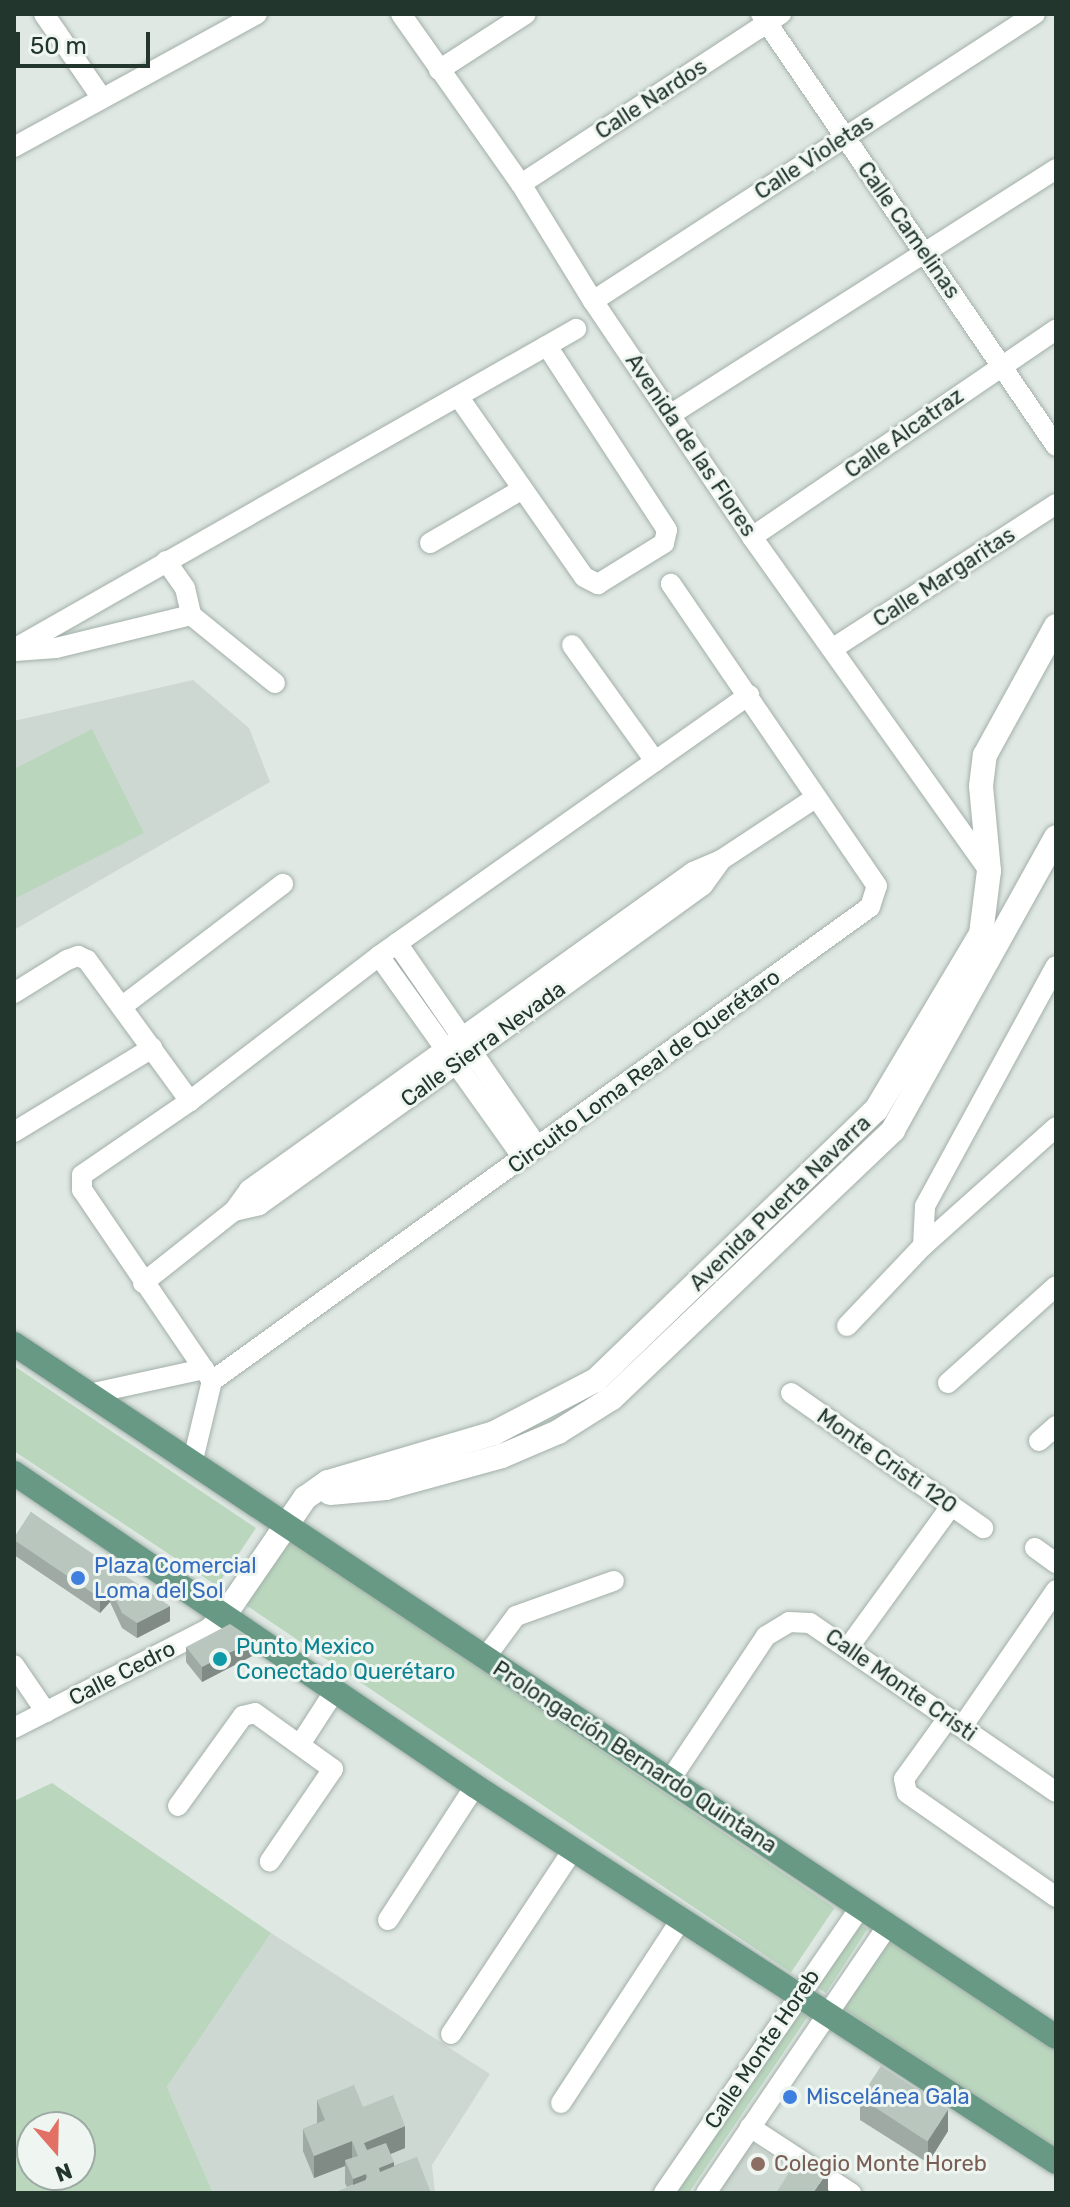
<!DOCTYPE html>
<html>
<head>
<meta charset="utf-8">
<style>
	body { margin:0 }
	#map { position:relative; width:1070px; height:2207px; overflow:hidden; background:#dfe8e3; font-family:Rubik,sans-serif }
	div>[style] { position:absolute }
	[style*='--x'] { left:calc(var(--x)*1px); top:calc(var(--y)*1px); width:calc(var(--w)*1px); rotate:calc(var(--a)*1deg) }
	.built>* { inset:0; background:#ced8d2 }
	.green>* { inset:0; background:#bad7be; transform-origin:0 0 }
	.roads { filter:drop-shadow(0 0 2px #a3afa9) drop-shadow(0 0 2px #a3afa9) }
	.street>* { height:20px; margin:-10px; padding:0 10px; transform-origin:10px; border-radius:10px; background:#fff }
	.secondary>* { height:24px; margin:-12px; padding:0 12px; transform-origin:12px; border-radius:12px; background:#fff }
	.primary>* { height:24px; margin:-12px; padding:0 12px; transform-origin:12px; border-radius:12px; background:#689985 }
	.wall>* { inset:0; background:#9eaaa3 }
	.shaded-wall>* { inset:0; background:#818b85 }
	.building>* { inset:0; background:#b8c6be; transform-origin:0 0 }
	.dots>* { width:22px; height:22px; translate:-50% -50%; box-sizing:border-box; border:4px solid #eff6f1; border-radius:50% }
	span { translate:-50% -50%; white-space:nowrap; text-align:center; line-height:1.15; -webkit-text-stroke:6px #eff6f1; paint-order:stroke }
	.street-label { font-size:22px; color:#22362e }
	.shop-label { font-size:22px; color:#366cbe }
	.left { translate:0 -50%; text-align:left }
	.culture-label { font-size:22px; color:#0d838f }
	.education-label { font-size:22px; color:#785e54 }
	.frame { position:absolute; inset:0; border:16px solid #22362e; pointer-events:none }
	.north { position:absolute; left:16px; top:2111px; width:80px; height:80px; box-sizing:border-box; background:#eff6f1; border:2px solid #9da9a3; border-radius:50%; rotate:160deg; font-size:22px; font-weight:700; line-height:32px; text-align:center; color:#22362e }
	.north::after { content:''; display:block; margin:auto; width:28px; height:36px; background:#e27064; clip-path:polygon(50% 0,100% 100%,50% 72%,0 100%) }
	.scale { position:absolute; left:16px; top:32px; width:134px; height:36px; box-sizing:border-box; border:4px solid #22362e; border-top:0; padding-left:10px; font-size:24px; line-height:28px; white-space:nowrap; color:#22362e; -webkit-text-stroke:6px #eff6f1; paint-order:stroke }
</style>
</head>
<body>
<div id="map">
	<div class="built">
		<div style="clip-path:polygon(193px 680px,249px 728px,270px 782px,14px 930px,14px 721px)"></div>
		<div style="clip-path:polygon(271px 1933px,490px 2074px,432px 2165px,435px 2193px,213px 2193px,167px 2087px)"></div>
		<div style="clip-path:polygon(749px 2140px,765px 2152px,828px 2193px,715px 2193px)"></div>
	</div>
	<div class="green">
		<div style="clip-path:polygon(92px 729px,144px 833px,14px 899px,14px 769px)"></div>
		<div style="clip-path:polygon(14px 1366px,256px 1528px,217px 1586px,14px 1451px)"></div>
		<div style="left:289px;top:1540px;width:658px;height:78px;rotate:34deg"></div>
		<div style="clip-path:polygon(evenodd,52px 1783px,271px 1933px,167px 2087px,213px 2193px,14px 2193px,14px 1801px,52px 1783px,80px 2127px,80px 2175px,32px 2175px,32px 2127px,80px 2127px)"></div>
		<div style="left:853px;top:1920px;width:17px;height:76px;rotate:33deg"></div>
		<div style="clip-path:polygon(888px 1939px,1056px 2050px,1056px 2150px,838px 2005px)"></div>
		<div style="left:796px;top:2009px;width:14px;height:224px;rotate:34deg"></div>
	</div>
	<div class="roads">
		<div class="street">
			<div style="--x:44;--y:14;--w:101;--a:55.5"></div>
			<div style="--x:401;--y:14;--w:208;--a:54.8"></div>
			<div style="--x:521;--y:184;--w:137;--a:58.4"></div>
			<div style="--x:593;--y:301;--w:285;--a:56"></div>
			<div style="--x:752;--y:537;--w:410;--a:54.6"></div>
			<div style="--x:761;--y:14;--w:523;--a:55.67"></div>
			<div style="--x:439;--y:70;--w:103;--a:-32.8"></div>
			<div style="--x:14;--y:147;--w:277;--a:-28.7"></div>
			<div style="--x:521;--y:184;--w:311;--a:-33.2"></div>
			<div style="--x:593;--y:301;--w:527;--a:-33"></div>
			<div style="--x:460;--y:399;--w:217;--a:55.1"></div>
			<div style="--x:584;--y:577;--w:16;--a:27"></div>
			<div style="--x:598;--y:584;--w:78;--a:-31.8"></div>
			<div style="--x:664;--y:543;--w:13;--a:-77"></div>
			<div style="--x:667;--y:530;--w:220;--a:-123.1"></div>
			<div style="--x:673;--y:413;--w:454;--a:-32.5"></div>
			<div style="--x:752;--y:537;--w:368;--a:-34.3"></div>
			<div style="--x:430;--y:543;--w:105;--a:-30.2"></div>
			<div style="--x:166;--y:561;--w:33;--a:55"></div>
			<div style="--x:185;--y:588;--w:28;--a:77"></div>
			<div style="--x:191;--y:615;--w:108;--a:39"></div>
			<div style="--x:572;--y:645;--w:143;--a:54.4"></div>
			<div style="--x:14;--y:649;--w:647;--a:-29.66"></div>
			<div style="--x:832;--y:649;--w:267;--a:-32.9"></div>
			<div style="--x:15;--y:651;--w:41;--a:-4.2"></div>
			<div style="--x:56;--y:648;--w:139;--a:-13.7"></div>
			<div style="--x:397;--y:943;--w:247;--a:55.4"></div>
			<div style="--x:379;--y:956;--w:248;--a:54.5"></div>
			<div style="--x:14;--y:993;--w:62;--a:-31.9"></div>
			<div style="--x:67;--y:960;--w:12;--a:-20"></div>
			<div style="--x:78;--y:956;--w:10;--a:24"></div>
			<div style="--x:87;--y:960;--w:175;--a:53.9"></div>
			<div style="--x:124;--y:1005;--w:200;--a:-37.3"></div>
			<div style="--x:14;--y:1132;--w:162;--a:-31.3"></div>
			<div style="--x:234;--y:1211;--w:26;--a:-13"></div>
			<div style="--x:259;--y:1205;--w:242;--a:-35.6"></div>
			<div style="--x:456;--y:1064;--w:305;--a:-35.9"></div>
			<div style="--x:703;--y:885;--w:31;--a:-54"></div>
			<div style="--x:923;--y:1246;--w:40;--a:-87.1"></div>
			<div style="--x:925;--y:1206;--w:273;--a:-61.4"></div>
			<div style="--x:143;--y:1283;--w:116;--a:-38.4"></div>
			<div style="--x:234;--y:1211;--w:26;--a:-54"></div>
			<div style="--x:249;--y:1190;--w:546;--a:-35.61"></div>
			<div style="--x:693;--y:872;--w:30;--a:-23"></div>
			<div style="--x:721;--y:860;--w:113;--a:-33.4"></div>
			<div style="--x:847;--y:1326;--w:110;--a:-46.5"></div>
			<div style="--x:923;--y:1246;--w:178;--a:-41.8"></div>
			<div style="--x:212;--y:1381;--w:231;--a:-124.2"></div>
			<div style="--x:82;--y:1190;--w:15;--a:-90"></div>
			<div style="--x:82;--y:1175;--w:131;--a:-34.4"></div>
			<div style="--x:190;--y:1101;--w:238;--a:-37.5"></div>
			<div style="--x:379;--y:956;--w:453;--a:-35.2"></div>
			<div style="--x:948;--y:1383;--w:145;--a:-41.9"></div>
			<div style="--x:791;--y:1393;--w:235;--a:35.1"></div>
			<div style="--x:89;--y:1394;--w:118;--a:-12.3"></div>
			<div style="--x:1039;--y:1441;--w:23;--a:-41"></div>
			<div style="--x:192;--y:1464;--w:85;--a:-76.5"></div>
			<div style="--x:212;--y:1381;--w:811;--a:-35.77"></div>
			<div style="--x:870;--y:907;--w:22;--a:-72"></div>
			<div style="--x:877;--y:886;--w:366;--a:-124.3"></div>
			<div style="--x:1035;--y:1548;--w:26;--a:36"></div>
			<div style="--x:848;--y:1648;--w:175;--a:-54"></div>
			<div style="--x:485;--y:1658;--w:52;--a:-53.6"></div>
			<div style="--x:516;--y:1616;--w:104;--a:-19.7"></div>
			<div style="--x:14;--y:1665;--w:57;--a:55.8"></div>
			<div style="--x:948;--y:1718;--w:75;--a:125.8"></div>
			<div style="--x:904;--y:1779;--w:14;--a:78"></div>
			<div style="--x:907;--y:1793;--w:182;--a:34.9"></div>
			<div style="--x:962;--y:1727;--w:166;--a:-55.5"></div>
			<div style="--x:14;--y:1728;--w:218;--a:-27"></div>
			<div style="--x:208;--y:1629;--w:24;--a:-42"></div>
			<div style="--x:301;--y:1743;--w:64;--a:-57.1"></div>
			<div style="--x:670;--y:1780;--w:173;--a:-56.3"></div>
			<div style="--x:766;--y:1636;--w:27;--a:-31"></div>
			<div style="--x:789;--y:1622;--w:21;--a:3"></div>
			<div style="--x:810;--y:1623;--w:298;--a:34.5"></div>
			<div style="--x:178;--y:1806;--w:111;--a:-54.2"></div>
			<div style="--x:243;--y:1716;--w:12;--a:-14"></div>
			<div style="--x:255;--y:1713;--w:96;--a:35.7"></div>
			<div style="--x:333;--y:1769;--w:112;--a:124.4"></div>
			<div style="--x:388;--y:1920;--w:160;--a:-57"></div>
			<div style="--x:451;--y:2034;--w:221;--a:-56.5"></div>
			<div style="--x:561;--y:2103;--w:217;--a:-56.8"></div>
			<div style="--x:750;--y:2127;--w:121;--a:33.2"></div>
			<div style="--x:664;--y:2193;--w:348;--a:-55.5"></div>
			<div style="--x:706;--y:2193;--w:324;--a:-55.8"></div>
		</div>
		<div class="secondary">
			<div style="--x:330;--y:1493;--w:56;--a:-5.1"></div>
			<div style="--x:386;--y:1488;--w:120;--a:-15.4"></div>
			<div style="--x:502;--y:1456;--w:61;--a:-23.2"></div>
			<div style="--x:558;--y:1432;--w:64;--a:-32.2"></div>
			<div style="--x:612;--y:1398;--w:388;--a:-43.6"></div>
			<div style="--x:893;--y:1130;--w:335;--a:-60.9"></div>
			<div style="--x:226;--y:1613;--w:140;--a:-55.5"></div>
			<div style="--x:305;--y:1498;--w:28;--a:-35"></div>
			<div style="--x:328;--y:1482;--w:173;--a:-16.4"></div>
			<div style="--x:494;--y:1433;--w:115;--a:-27.5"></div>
			<div style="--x:596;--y:1380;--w:389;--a:-44"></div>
			<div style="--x:876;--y:1110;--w:205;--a:-59.2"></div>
			<div style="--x:981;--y:934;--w:64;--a:-82.8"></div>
			<div style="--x:989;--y:871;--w:85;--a:-95.4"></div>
			<div style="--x:981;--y:786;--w:31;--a:-83"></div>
			<div style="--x:985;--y:755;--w:147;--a:-61.2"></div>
		</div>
		<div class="primary">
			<div style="--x:14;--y:1344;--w:1251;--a:33.63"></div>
			<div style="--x:14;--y:1473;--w:557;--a:34.17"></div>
			<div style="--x:475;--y:1786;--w:692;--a:32.91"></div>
		</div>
	</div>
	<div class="wall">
		<div style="clip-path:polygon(31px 1512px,170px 1621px,137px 1638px,122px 1628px,110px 1602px,100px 1613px,14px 1555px,14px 1538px)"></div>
		<div style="clip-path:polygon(186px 1647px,254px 1655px,202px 1682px,186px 1662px)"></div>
		<div style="clip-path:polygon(860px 2098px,948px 2131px,928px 2163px,860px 2120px)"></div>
		<div style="clip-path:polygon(317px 2100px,363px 2107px,405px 2148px,390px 2154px,394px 2166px,417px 2157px,347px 2187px,345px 2183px,345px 2166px,314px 2178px,303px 2151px,303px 2129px,317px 2123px)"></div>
	</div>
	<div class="shaded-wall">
		<div style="clip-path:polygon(110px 1587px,110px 1602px,100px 1613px,100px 1598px)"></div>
		<div style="clip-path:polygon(170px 1606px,170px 1621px,137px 1638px,137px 1623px)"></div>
		<div style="clip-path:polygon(254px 1640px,254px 1655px,202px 1682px,202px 1667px)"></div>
		<div style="clip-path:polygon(948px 2109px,948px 2131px,928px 2163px,928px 2141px)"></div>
		<div style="clip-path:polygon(405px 2126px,405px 2148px,364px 2165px,364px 2143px)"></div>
		<div style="clip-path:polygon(352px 2141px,352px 2163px,345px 2160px,345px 2166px,314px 2178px,314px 2156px)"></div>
		<div style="clip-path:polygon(394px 2162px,394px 2184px,379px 2190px,379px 2168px)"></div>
		<div style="clip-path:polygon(828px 2171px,828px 2193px,813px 2193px)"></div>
		<div style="clip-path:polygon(366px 2174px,366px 2193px,353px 2193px,353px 2179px)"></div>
	</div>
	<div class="building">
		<div style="clip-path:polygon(31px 1512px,170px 1606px,137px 1623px,122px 1613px,110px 1587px,100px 1598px,14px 1540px,14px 1538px)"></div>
		<div style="clip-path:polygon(230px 1624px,254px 1640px,202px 1667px,186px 1647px)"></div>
		<div style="left:881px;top:2066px;width:80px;height:38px;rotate:33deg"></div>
		<div style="clip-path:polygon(354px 2085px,363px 2107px,393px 2095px,405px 2126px,364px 2143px,367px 2150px,386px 2143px,394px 2162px,379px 2168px,380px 2172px,417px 2157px,431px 2193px,333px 2193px,368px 2179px,366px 2174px,353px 2179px,345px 2160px,358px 2156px,352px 2141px,314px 2156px,303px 2129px,325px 2120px,317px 2100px)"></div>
		<div style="clip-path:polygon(801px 2154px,828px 2171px,813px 2193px,776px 2193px)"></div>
	</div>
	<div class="dots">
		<div style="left:78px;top:1578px;background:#3f7fe0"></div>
		<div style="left:220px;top:1659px;background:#0f9aa8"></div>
		<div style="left:790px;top:2097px;background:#3f7fe0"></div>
		<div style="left:758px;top:2164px;background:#8d6e63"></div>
	</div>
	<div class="street-label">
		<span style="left:651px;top:99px;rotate:-33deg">Calle Nardos</span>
		<span style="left:814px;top:157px;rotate:-33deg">Calle Violetas</span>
		<span style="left:909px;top:230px;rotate:55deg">Calle Camelinas</span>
		<span style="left:904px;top:433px;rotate:-35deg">Calle Alcatraz</span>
		<span style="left:691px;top:445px;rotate:56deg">Avenida de las Flores</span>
		<span style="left:944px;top:577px;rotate:-33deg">Calle Margaritas</span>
		<span style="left:483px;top:1044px;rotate:-36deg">Calle Sierra Nevada</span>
		<span style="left:644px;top:1071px;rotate:-36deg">Circuito Loma Real de Querétaro</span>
		<span style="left:780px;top:1203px;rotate:-44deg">Avenida Puerta Navarra</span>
		<span style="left:887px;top:1461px;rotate:35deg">Monte Cristi 120</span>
		<span style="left:122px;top:1673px;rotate:-27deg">Calle Cedro</span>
		<span style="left:901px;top:1685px;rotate:35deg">Calle Monte Cristi</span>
		<span style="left:635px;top:1757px;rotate:33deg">Prolongación Bernardo Quintana</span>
		<span style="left:762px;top:2049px;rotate:-56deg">Calle Monte Horeb</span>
	</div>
	<div class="shop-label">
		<span class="left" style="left:94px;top:1578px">Plaza Comercial<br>Loma del Sol</span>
		<span class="left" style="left:806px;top:2097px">Miscelánea Gala</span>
	</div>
	<div class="culture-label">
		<span class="left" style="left:236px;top:1659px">Punto Mexico<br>Conectado Querétaro</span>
	</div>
	<div class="education-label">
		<span class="left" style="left:774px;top:2164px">Colegio Monte Horeb</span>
	</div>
	<div class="frame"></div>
	<div class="north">N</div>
	<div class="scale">50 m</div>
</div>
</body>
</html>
